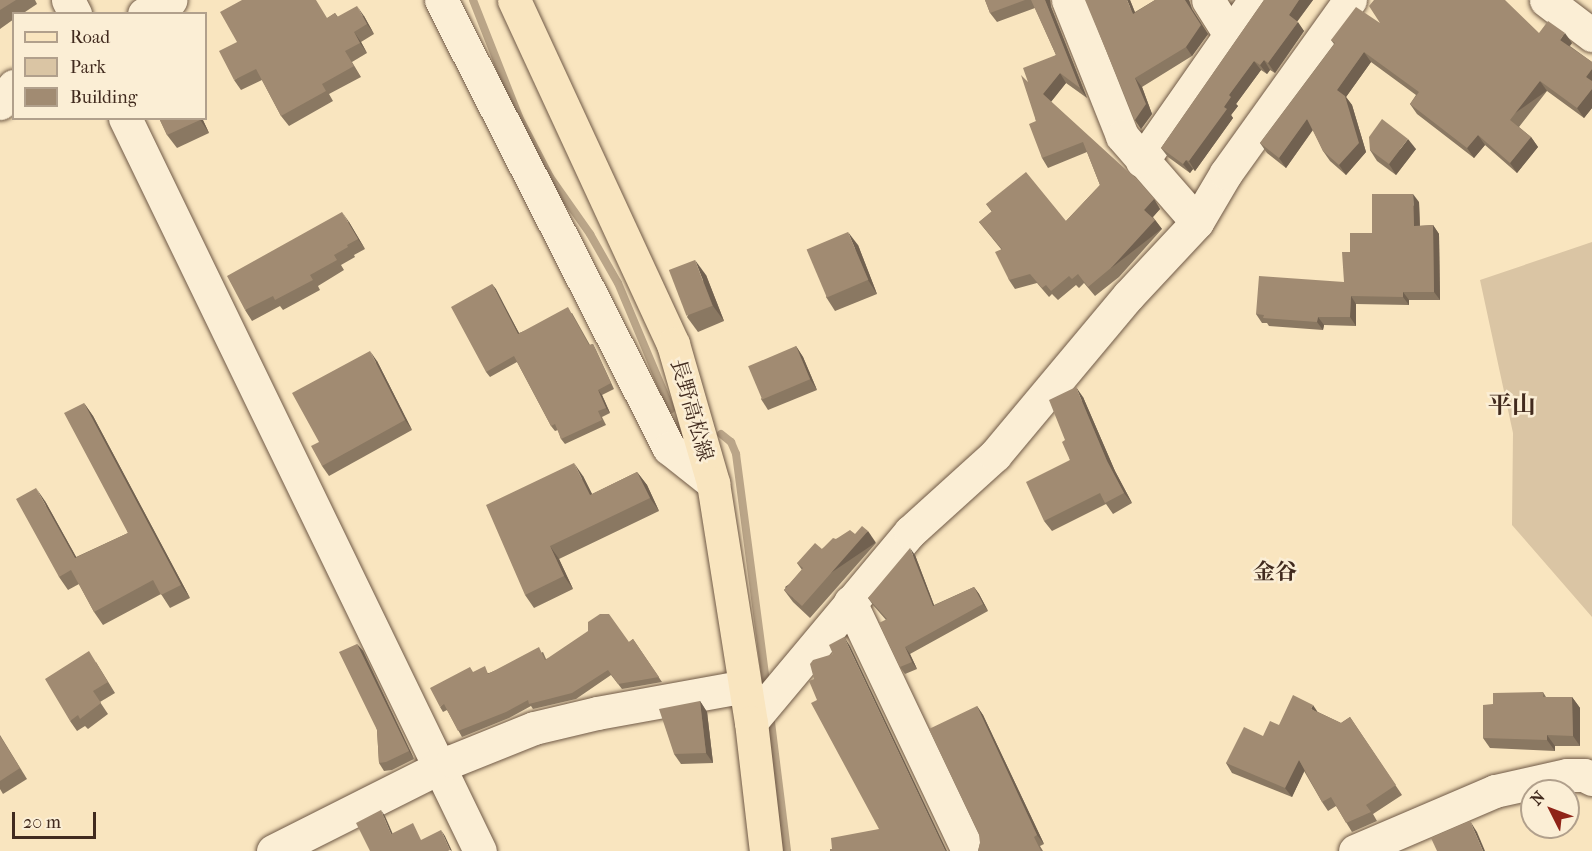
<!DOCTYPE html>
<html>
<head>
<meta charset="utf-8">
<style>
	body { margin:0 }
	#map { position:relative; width:1592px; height:851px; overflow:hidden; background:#f9e5bf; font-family:"IM FELL French Canon","Noto Serif JP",serif }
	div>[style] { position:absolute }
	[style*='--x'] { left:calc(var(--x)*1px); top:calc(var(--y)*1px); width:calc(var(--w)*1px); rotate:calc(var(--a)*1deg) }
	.green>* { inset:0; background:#dac5a4 }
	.stream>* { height:8px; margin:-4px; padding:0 4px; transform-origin:4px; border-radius:4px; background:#baa588 }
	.roads { filter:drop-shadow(0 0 2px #6f5946) drop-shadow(0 0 2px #6f5946) }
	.minor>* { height:33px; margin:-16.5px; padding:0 16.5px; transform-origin:16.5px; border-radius:16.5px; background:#fbeed5 }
	.major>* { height:33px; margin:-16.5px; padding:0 16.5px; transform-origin:16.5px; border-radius:16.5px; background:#f9e5bf }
	.wall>* { inset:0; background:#8a7862 }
	.shaded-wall>* { inset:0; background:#716150; transform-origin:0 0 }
	.building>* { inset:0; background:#a18b72; transform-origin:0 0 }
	span { translate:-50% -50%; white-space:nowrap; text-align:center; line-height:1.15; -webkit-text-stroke:5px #fbeed5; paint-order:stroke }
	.street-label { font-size:21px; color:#412a1e }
	.neighbourhood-label { font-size:22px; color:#412a1e; font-weight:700 }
	.quarter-label { font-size:24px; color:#412a1e; font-weight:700 }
	.legend { position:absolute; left:12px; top:12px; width:195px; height:108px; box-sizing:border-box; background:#fbeed5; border:2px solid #b1a08c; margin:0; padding:8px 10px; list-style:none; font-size:18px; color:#412a1e }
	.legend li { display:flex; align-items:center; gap:12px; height:30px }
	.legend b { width:30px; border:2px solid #b1a08c }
	.north { position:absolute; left:1520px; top:779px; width:60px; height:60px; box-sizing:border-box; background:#fbeed5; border:2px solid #b1a08c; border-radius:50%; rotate:312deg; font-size:16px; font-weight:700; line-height:24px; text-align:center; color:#412a1e }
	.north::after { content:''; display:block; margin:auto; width:21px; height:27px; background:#8f2418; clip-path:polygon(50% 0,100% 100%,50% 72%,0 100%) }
	.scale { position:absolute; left:12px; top:812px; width:84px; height:27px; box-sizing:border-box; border:3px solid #412a1e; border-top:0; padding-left:8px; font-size:18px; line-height:21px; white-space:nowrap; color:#412a1e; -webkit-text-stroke:4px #fbeed5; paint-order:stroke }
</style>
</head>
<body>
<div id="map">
	<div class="green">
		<div style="clip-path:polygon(1592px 242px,1592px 617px,1512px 525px,1513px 433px,1480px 280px)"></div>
	</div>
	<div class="stream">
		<div style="--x:473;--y:0;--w:126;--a:68.5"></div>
		<div style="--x:519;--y:117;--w:68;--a:62.7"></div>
		<div style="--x:550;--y:177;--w:70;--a:54.9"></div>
		<div style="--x:590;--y:234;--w:56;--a:60.3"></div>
		<div style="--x:618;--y:283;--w:137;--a:67.2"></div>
		<div style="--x:721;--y:434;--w:13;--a:39"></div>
		<div style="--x:731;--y:442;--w:13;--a:67"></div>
		<div style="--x:736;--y:454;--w:238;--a:82.5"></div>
		<div style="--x:770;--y:714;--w:138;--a:82.9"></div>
	</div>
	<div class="roads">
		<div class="minor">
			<div style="--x:68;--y:0;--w:16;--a:63"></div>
			<div style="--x:441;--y:0;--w:503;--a:63.03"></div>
			<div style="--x:669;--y:448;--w:56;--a:38.5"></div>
			<div style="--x:1068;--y:0;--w:146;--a:68.3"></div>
			<div style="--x:1122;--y:136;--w:114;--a:48.9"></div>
			<div style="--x:1546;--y:0;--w:58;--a:37.3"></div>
			<div style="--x:144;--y:14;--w:30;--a:-28"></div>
			<div style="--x:1230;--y:35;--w:43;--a:-54.5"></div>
			<div style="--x:0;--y:103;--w:22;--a:-51"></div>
			<div style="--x:125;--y:118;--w:814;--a:64.16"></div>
			<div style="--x:1142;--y:161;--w:154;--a:-55.1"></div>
			<div style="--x:1230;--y:35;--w:41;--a:-122.2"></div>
			<div style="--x:850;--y:602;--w:276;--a:64.6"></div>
			<div style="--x:751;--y:722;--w:248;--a:-50.1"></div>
			<div style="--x:910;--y:532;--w:115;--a:-42.2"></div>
			<div style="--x:995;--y:455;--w:207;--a:-50.1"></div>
			<div style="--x:1128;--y:296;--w:101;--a:-47"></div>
			<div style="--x:1197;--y:222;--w:57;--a:-59.4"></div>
			<div style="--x:1226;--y:173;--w:213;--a:-54.4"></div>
			<div style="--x:273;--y:851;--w:200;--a:-26.7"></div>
			<div style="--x:452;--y:761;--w:88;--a:-21.9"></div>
			<div style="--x:534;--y:728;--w:65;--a:-13.4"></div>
			<div style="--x:597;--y:713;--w:150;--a:-10.3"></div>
			<div style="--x:1355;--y:851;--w:152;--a:-23.2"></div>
			<div style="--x:1495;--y:791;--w:74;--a:-12.5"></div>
			<div style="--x:1567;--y:775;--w:17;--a:0"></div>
			<div style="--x:1584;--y:775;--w:9;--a:27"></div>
		</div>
		<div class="major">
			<div style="--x:514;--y:0;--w:379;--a:65.2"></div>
			<div style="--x:673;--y:344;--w:145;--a:73.9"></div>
			<div style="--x:713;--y:483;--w:242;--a:81"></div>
			<div style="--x:751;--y:722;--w:130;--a:83.4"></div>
		</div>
	</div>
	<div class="wall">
		<div style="clip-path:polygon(0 0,35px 0,37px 4px,22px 14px,14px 14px,14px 19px,0 29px)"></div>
		<div style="clip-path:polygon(985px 0,1050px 0,1051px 7px,1087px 98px,1066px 83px,1051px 102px,1154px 199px,1160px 209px,1153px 217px,1162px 229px,1119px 277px,1095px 296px,1084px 283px,1079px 288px,1076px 285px,1058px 300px,1052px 294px,1049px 297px,1037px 283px,1015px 289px,1009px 280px,1001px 249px,979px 222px,992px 212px,986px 204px,1066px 221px,1100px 185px,1087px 152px,1048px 168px,1042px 158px,1036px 121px,1028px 82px,1056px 55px,1035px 8px,997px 22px,990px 13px)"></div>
		<div style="clip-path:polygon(1130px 0,1135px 12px,1155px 0,1189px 0,1192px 9px,1208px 34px,1192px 56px,1142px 87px,1152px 114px,1141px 129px,1135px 120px)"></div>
		<div style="clip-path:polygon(1264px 0,1313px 0,1297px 22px,1304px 31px,1275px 73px,1270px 70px,1267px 74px,1261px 70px,1236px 104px,1238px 106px,1231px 115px,1233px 118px,1195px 171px,1193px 169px,1190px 173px,1168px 157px,1161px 148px)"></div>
		<div style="clip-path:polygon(335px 13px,338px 17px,364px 16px,374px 34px,361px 42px,367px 53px,352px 62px,361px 77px,329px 94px,333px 101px,289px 126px,281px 116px,262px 80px,241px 90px,234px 80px)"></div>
		<div style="clip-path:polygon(1380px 23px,1539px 33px,1572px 43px,1570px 46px,1592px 62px,1592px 108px,1584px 118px,1547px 91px,1519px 127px,1531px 137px,1538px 147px,1517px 173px,1485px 145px,1474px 158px,1417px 114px,1410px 104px,1416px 95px,1371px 62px,1346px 97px,1352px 105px,1366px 152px,1346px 175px,1330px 161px,1323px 151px,1313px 130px,1286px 168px,1267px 153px,1260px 143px,1334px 44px,1331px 40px)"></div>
		<div style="clip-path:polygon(159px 118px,202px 118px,209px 133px,177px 148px,167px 135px)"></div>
		<div style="clip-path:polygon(1416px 149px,1396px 175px,1377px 161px,1370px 150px)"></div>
		<div style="clip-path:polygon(1419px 202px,1420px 226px,1433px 225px,1439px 234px,1440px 300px,1409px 300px,1409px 305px,1356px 304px,1356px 326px,1324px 325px,1323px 330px,1269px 326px,1267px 323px,1262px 323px,1256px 314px,1344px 282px,1350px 252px,1372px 233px)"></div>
		<div style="clip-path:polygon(349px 222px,365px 249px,354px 255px,355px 257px,341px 265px,344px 270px,318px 286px,320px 290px,283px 310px,280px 306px,252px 321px,245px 310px)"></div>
		<div style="clip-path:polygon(858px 245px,877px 294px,835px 311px,826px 297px)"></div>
		<div style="clip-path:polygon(706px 275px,724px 321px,698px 332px,687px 317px)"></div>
		<div style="clip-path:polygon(492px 284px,519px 333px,572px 313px,590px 345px,593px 344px,596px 350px,614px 389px,602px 395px,610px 413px,602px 417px,606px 425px,565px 444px,561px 439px,558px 430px,555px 431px,551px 426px,517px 362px,490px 377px,486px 372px)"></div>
		<div style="clip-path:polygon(796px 346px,803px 357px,817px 390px,768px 410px,761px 399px)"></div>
		<div style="clip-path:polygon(377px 361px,412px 430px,329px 476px,322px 466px,319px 442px)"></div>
		<div style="clip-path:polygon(1083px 397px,1115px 471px,1132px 503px,1113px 514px,1106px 504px,1052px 531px,1044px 521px,1070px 460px,1065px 440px)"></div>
		<div style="clip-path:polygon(84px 403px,93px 416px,190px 598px,170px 608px,161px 594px,103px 625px,94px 612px,79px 584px,68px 590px,59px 577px,45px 501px,76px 557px,128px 533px)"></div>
		<div style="clip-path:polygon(637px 472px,647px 485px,659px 511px,559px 559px,573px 589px,534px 608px,525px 595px,583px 476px,592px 494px)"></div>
		<div style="clip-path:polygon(855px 534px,876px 543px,810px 618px,793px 602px,784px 590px,802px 570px,797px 563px,822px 549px,836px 539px)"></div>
		<div style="clip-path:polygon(915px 555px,934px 605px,974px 587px,979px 594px,988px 611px,910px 654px,917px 669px,905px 674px,900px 667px,886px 620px,873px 605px,868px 598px)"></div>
		<div style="clip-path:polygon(633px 639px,662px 682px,622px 689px,611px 675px,576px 699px,533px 709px,531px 706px,509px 718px,462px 737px,447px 710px,443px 712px,440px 707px,474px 672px,489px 673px,543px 652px,546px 659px,629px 642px)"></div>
		<div style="clip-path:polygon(357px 644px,363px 651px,414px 759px,392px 770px,384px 771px,379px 763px,377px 730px)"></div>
		<div style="clip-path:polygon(96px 662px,115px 693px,100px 702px,108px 714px,88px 729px,85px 726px,77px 731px,70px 721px)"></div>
		<div style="clip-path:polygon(1543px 692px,1546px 697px,1572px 697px,1580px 708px,1580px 746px,1555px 746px,1555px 751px,1490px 748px,1483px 738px,1493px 704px)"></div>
		<div style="clip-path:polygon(700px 701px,707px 712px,713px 763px,681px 764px,674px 754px)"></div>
		<div style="clip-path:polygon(977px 706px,983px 715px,1044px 844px,1040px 846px,1043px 851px,978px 851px,980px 843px)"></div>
		<div style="clip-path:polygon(1318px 712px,1341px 723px,1350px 717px,1402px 795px,1373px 814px,1377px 821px,1352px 832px,1336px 806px,1328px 811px,1322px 802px,1304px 771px,1292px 797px,1232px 773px,1226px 763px,1279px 725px)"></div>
		<div style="clip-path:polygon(0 735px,27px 779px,3px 794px,0 789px)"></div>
	</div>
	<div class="shaded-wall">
		<div style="clip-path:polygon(1045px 0,1050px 0,1051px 7px,1087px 98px,1080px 88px)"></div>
		<div style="clip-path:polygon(1127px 0,1130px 0,1139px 23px,1133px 14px)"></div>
		<div style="clip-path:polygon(1185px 0,1189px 0,1192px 9px,1208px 34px,1192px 56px,1186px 47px)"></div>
		<div style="clip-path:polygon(1299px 0,1313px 0,1295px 24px,1289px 15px)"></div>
		<div style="clip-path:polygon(357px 6px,364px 16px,374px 34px,367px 24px)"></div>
		<div style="clip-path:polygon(1298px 22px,1304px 31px,1275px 73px,1268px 63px)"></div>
		<div style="clip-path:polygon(354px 32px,361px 42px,367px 53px,360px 43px)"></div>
		<div style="clip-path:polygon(1565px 33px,1572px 43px,1567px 49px,1560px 40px)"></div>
		<div style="clip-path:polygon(1364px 52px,1371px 62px,1346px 97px,1352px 105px,1366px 152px,1346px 175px,1339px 165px,1337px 90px)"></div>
		<div style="clip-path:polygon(1264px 60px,1270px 70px,1267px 74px,1260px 65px)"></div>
		<div style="clip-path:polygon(1254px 61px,1261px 70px,1236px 104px,1238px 106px,1231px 115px,1233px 118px,1195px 171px,1189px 161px,1224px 107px,1229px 95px)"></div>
		<div style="clip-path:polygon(1592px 69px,1592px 85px,1586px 77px)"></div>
		<div style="clip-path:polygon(1060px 73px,1066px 83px,1049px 104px,1043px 94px)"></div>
		<div style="clip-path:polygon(1135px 78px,1142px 87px,1152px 114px,1141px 129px,1135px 120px)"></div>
		<div style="left:1540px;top:81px;width:12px;height:49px;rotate:55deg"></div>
		<div style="clip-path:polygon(1592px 89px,1592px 108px,1584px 118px,1577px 108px)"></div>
		<div style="clip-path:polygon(199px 118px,202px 118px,209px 133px)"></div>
		<div style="clip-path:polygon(1307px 119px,1314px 128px,1286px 168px,1279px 158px)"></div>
		<div style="clip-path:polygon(1478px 135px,1485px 145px,1474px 158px,1467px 148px)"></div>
		<div style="clip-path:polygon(1531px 137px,1538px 147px,1517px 173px,1510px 163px)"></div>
		<div style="clip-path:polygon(1408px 139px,1416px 149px,1396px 175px,1389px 164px)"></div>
		<div style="clip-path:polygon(1186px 160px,1193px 169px,1190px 173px,1183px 164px)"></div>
		<div style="clip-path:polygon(1413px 194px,1419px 202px,1420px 234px,1414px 226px)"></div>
		<div style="clip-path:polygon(1154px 199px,1160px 209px,1151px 219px,1144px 210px)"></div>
		<div style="clip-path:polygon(342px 212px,349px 222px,365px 249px,358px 239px)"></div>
		<div style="left:1155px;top:220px;width:11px;height:64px;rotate:52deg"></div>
		<div style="clip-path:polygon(1433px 225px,1439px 234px,1440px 300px,1434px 292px)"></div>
		<div style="clip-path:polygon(848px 232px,858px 245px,877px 294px,868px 280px)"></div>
		<div style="clip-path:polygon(695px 260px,706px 275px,724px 321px,713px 306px)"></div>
		<div style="clip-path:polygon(492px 284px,496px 289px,522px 339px,518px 334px)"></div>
		<div style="clip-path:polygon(1403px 292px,1409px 300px,1409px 305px,1403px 297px)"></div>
		<div style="clip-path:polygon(1351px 296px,1356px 304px,1356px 326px,1350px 317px)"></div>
		<div style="clip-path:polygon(1318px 317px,1324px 325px,1323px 330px,1317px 322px)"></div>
		<div style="clip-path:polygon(796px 346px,803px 357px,817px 390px,810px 379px)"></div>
		<div style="clip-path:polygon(370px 351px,377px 361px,412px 430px,405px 420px)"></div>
		<div style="clip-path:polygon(1076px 387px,1083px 397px,1115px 471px,1132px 503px,1124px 493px,1107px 461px)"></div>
		<div style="clip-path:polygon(598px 390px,602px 395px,610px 413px,606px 408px)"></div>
		<div style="clip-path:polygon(84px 403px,93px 416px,190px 598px,181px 585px)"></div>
		<div style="clip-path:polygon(574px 463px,583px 476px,599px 508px,590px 495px)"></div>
		<div style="clip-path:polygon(637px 472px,647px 485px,659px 511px,650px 498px)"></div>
		<div style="clip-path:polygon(36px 488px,45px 501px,84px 571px,75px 558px)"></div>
		<div style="left:868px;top:531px;width:14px;height:100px;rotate:56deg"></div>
		<div style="clip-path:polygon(550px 546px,559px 559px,573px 589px,564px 576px)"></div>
		<div style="clip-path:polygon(910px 548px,915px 555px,937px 613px,933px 606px)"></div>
		<div style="clip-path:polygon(974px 587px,979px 594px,988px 611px,983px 604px)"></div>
		<div style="clip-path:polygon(844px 637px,850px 646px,947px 851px,945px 851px)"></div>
		<div style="clip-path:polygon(357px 644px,363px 651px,414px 759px,409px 751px)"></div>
		<div style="clip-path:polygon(905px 647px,910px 654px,917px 669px,912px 662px)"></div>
		<div style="clip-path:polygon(1572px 697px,1580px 708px,1580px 746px,1573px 736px)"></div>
		<div style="clip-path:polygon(700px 701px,707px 712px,713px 763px,706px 753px)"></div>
		<div style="clip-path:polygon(1313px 705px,1319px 714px,1311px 709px)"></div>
		<div style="clip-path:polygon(977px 706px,983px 715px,1044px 844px,1037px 835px)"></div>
		<div style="clip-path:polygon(1547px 735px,1555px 746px,1555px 751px,1547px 740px)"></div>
		<div style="clip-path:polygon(1299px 760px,1305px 770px,1292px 797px,1285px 788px)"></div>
		<div style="clip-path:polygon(381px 810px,385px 816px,395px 839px,391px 834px)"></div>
		<div style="clip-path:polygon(1470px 821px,1477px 832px,1485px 851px,1483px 851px)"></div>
		<div style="clip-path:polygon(441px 830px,445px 836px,452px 851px,450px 850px)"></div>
	</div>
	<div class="building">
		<div style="clip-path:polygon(0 0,16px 0,0 10px)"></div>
		<div style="clip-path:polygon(242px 0,316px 0,327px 18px,335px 13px,337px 17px,357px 6px,367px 24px,354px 32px,360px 43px,345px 51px,354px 66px,322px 84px,326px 91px,281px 116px,256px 69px,234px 80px,219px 51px,237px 42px,220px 12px)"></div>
		<div style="clip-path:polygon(985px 0,1025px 0,990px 13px)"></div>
		<div style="clip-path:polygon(1031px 0,1045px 0,1080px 88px,1060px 73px,1043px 94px,1135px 178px,1154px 199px,1144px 210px,1155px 220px,1112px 267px,1088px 287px,1078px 274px,1072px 279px,1069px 276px,1051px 291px,1046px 285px,1042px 288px,1030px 274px,1009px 280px,995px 252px,1002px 249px,979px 222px,992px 211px,986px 204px,1026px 172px,1066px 221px,1100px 185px,1083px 142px,1042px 158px,1029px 124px,1036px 121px,1021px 75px,1028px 82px,1023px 68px,1056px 55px)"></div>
		<div style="clip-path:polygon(1085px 0,1127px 0,1133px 14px,1155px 0,1185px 0,1201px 25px,1186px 47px,1135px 78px,1146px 104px,1135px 120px)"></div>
		<div style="clip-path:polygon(1264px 0,1299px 0,1289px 15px,1298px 22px,1268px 63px,1264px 60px,1260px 65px,1254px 61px,1229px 95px,1231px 97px,1224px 107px,1227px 109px,1189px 161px,1186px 160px,1183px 164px,1161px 148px)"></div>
		<div style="clip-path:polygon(1374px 0,1505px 0,1539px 33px,1548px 21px,1565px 33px,1560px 40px,1592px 62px,1592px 69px,1586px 77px,1592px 81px,1592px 89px,1577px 108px,1540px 81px,1510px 120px,1531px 137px,1510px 163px,1478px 135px,1467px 148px,1410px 104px,1419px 92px,1364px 52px,1337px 90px,1345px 96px,1359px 143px,1339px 165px,1323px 151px,1307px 119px,1279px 158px,1260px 143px,1335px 43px,1331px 40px,1356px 7px,1380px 23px,1369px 6px)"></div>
		<div style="clip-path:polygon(159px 118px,199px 118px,200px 120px,167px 135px)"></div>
		<div style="clip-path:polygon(1382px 119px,1408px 139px,1389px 164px,1370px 150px,1369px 137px)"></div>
		<div style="clip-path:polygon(1372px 194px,1413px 194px,1414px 226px,1433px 225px,1434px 292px,1403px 292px,1403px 297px,1351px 296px,1350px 317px,1318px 317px,1317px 322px,1263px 318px,1264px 315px,1256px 314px,1259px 276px,1344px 282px,1342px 252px,1350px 252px,1350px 233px,1372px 233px)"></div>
		<div style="clip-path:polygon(342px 212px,358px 239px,347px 245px,348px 247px,334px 255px,337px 260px,310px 275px,313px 280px,275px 300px,273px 296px,245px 310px,227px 276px)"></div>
		<div style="left:848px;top:232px;width:52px;height:45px;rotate:67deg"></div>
		<div style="left:695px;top:260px;width:49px;height:28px;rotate:69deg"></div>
		<div style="clip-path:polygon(492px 284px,518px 334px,568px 307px,589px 345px,593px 344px,611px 383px,598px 390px,606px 408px,598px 411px,602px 420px,561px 439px,555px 424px,551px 426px,514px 356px,486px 372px,451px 307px)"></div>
		<div style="left:796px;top:346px;width:36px;height:52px;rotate:67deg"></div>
		<div style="clip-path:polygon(370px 351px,405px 420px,322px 466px,311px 446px,319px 442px,292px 393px)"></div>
		<div style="clip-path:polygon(1076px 387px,1107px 461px,1124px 493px,1105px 503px,1100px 493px,1044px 521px,1026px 482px,1070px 460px,1062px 442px,1065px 440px,1049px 400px)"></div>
		<div style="clip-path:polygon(84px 403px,181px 585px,161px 595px,153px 580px,94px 612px,71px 570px,59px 577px,16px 499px,36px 488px,75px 558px,128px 533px,64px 413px)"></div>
		<div style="clip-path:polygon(574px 463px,590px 495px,637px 472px,650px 498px,550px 546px,564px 576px,525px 595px,486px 505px)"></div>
		<div style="clip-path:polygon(862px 526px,868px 531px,802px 606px,784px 590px,803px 568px,797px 563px,815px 543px,822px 549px,833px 538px,836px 539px,850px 530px,855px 534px)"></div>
		<div style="clip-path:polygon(910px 548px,933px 606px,974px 587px,983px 604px,905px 647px,912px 662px,900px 667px,879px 623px,887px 619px,868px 598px)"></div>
		<div style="clip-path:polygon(600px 614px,609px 614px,629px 642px,633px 639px,659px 677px,618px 684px,608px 670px,572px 693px,529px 704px,528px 700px,506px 712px,458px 731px,444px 704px,440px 707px,430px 688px,470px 667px,473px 672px,485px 666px,488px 674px,539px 647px,545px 660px,588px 631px,588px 622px)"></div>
		<div style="clip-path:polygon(844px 637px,945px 850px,946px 851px,830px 851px,830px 849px,832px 849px,831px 838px,879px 829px,811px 703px,817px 700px,809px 681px,814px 679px,810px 664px,813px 660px,833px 654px,829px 645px)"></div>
		<div style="clip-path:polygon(357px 644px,409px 751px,386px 762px,379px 763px,377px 730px,339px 652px)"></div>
		<div style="clip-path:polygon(89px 651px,108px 682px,93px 691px,101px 703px,80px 719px,78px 715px,70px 721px,45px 679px)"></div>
		<div style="clip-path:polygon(1543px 692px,1543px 697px,1572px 697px,1573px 736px,1547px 735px,1547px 740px,1483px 738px,1483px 705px,1493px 704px,1493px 693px)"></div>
		<div style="clip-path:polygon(1293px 695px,1313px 705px,1311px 709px,1341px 723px,1350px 717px,1396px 785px,1366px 805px,1371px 812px,1346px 823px,1331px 797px,1322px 802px,1299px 760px,1285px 788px,1226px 763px,1244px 727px,1263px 736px,1270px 721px,1279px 725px)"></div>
		<div style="clip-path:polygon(700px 701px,706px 753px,674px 754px,659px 709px)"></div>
		<div style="clip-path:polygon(977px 706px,1037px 835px,1034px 837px,1041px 851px,978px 851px,980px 843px,979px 834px,929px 729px)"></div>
		<div style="clip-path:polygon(0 736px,20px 768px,0 781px)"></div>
		<div style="clip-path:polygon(381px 810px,391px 834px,413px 823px,421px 840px,441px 830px,450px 850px,448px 851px,370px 851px,356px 823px)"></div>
		<div style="clip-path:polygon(1470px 821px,1483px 851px,1437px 851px,1431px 838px)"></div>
	</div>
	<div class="street-label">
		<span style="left:692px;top:410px;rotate:74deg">長野高松線</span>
	</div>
	<div class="neighbourhood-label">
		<span style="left:1275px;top:573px">金谷</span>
	</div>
	<div class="quarter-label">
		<span style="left:1512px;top:406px">平山</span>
	</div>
	<ul class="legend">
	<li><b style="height:8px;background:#f9e5bf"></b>Road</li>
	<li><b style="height:16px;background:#dac5a4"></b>Park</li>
	<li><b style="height:16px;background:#a18b72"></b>Building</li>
	</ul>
	<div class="north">N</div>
	<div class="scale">20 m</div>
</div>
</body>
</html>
